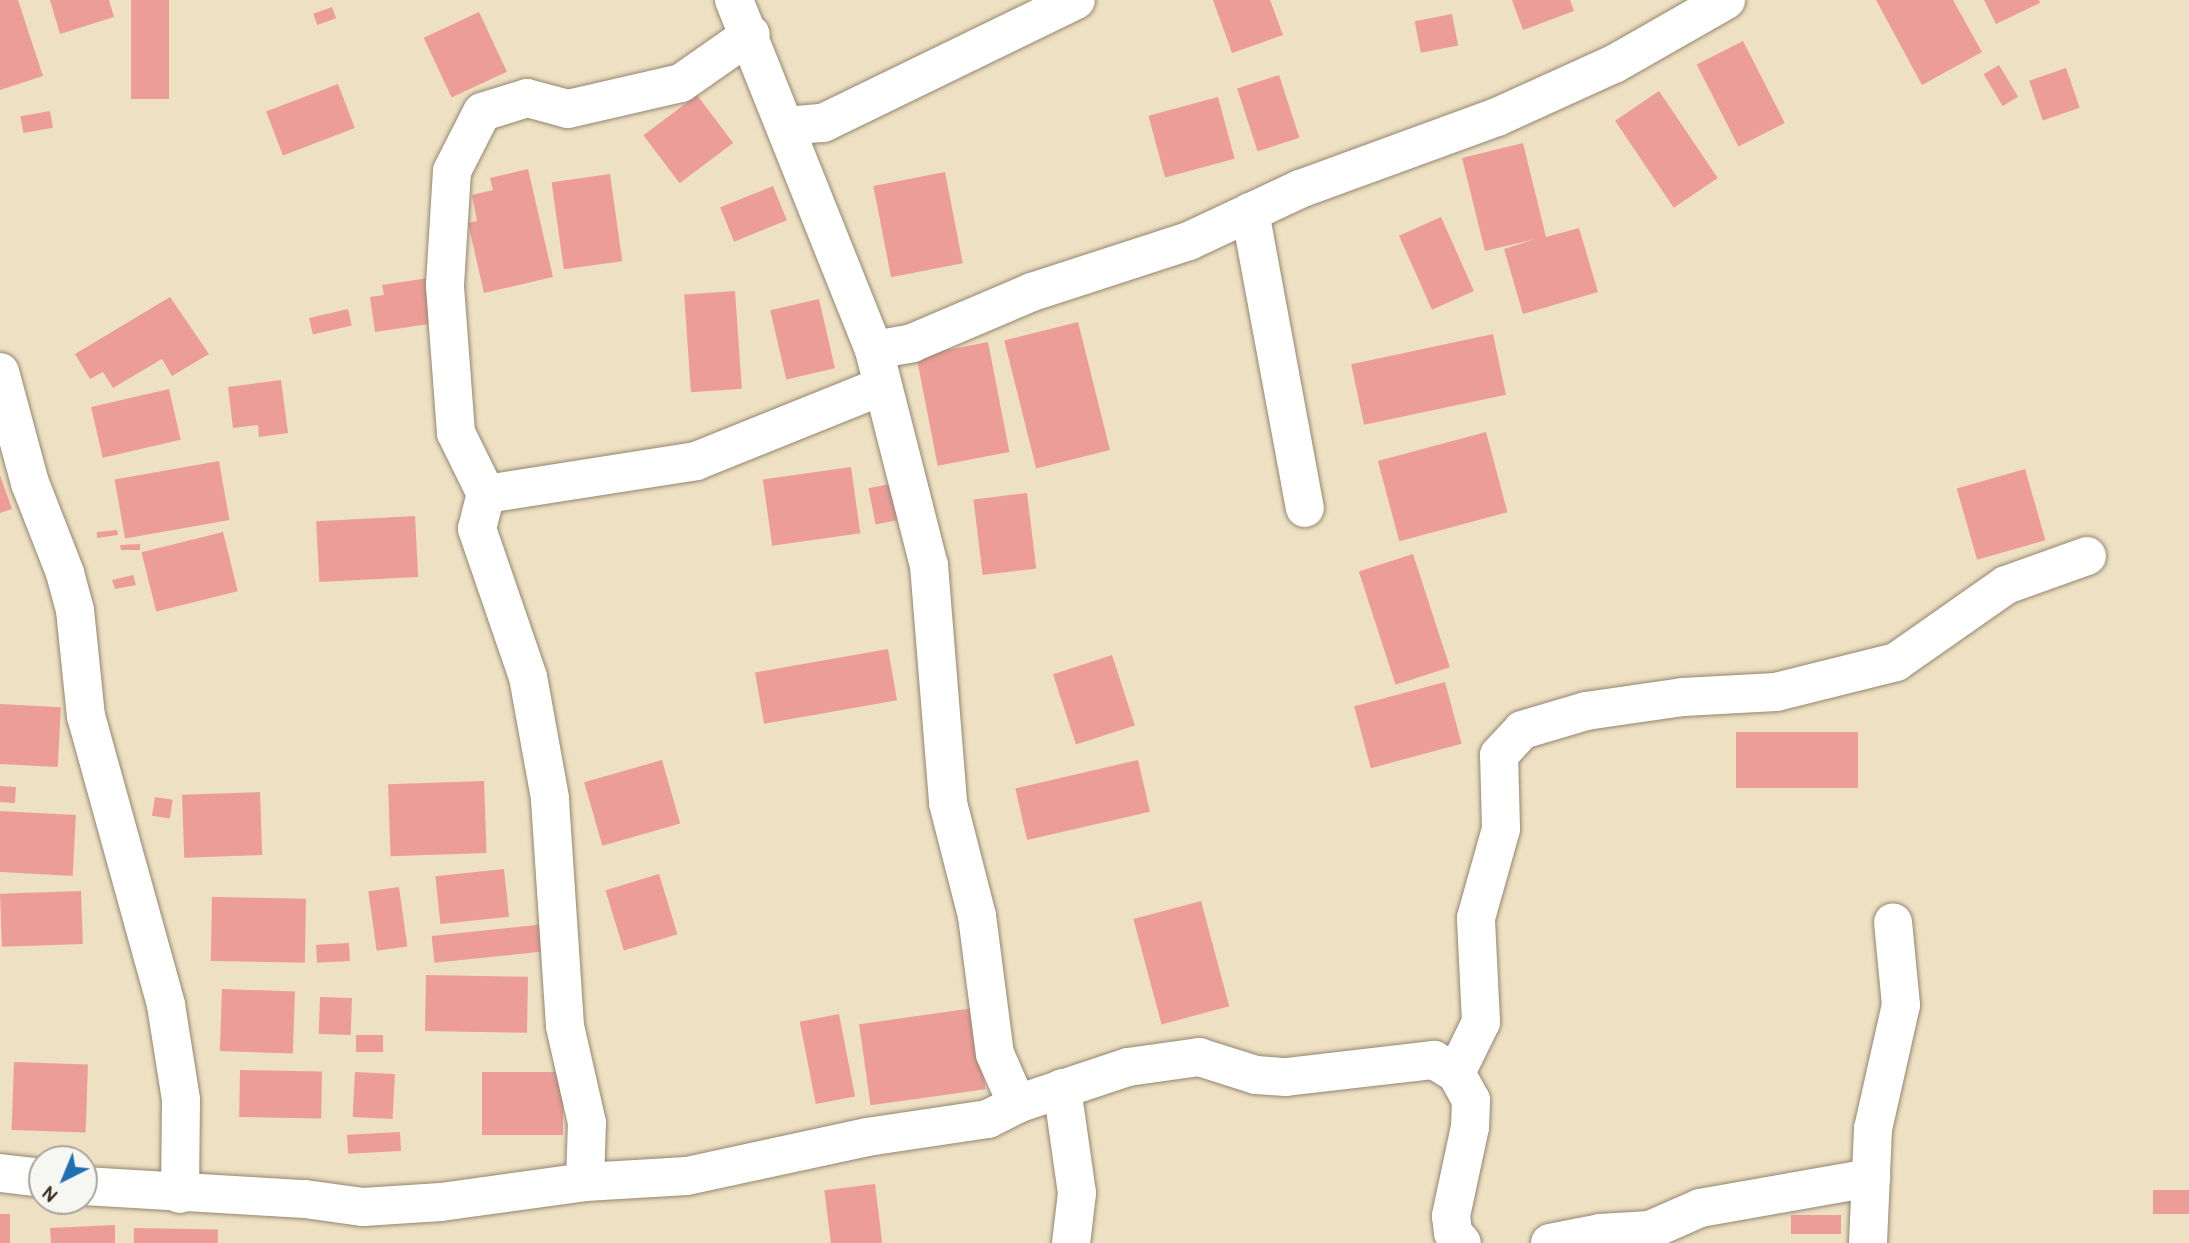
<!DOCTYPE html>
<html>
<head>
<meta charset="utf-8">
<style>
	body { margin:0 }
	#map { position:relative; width:2189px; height:1243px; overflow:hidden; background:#eee1c3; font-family:Pangolin,sans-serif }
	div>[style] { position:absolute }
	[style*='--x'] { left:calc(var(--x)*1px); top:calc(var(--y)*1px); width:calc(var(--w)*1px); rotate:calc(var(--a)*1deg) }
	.building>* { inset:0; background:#ed9d98; transform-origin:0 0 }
	.roads { filter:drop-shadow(0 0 2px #948670) drop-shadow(0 0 2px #948670) }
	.minor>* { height:38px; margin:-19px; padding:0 19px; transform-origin:19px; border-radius:19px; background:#fff }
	span { translate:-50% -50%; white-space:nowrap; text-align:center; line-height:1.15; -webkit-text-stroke:5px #f6f6f2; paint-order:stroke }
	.north { position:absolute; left:28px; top:1145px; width:70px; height:70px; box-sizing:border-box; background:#f6f6f2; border:2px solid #aba49d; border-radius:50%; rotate:223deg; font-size:19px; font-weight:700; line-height:28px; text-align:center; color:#3b2a1e }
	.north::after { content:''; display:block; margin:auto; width:24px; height:32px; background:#1f6fb2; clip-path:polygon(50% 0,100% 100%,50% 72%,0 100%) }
</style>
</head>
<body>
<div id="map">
	<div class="building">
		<div style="clip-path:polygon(0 0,18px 0,43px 76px,0 90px)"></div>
		<div style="clip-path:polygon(50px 0,109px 0,114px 17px,60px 34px)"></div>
		<div style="left:131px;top:0;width:38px;height:99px"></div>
		<div style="clip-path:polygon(1213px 0,1270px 0,1283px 35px,1232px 53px)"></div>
		<div style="clip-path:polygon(1512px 0,1570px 0,1574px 11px,1523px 30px)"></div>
		<div style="clip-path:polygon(1876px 0,1953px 0,1982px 52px,1922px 85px)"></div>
		<div style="clip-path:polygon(1984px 0,2039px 0,2040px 3px,1996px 24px)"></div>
		<div style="left:332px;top:7px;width:12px;height:20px;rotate:70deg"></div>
		<div style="left:479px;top:12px;width:66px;height:61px;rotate:65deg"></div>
		<div style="left:1452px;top:14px;width:32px;height:38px;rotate:79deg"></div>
		<div style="left:1743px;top:41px;width:92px;height:52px;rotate:63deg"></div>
		<div style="left:1999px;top:65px;width:37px;height:18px;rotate:59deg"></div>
		<div style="left:2066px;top:68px;width:42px;height:39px;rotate:71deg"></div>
		<div style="left:1279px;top:75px;width:66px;height:44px;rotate:72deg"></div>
		<div style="left:338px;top:84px;width:47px;height:77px;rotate:69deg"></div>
		<div style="left:1659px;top:91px;width:105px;height:53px;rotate:56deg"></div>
		<div style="left:697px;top:95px;width:60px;height:67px;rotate:53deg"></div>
		<div style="left:1218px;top:97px;width:64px;height:72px;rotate:75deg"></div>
		<div style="left:50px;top:111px;width:17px;height:30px;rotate:80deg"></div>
		<div style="clip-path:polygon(1523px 143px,1546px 237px,1579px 228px,1598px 292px,1523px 314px,1504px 249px,1535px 239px,1485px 251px,1462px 158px)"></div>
		<div style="clip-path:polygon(528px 169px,553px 277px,484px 293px,468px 223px,477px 221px,472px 195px,493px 190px,490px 178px)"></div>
		<div style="left:945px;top:172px;width:93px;height:73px;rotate:79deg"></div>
		<div style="left:610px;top:174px;width:88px;height:59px;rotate:82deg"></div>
		<div style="left:773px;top:186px;width:37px;height:57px;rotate:68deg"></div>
		<div style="left:1441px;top:217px;width:81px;height:46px;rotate:66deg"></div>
		<div style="clip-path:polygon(435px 277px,443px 322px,375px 332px,370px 297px,384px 295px,382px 285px)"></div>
		<div style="left:735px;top:291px;width:98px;height:51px;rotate:86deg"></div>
		<div style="clip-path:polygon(170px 297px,209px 354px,172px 376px,162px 359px,113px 388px,103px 372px,90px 379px,75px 354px)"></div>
		<div style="left:819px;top:299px;width:71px;height:50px;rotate:77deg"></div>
		<div style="left:348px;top:309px;width:17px;height:40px;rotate:77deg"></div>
		<div style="left:1078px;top:322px;width:132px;height:76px;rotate:76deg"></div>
		<div style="left:1493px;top:334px;width:62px;height:145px;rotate:78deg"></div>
		<div style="left:988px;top:342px;width:112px;height:73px;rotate:79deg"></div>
		<div style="clip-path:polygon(281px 380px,288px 433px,259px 437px,258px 425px,233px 428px,228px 387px)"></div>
		<div style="left:169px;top:389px;width:52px;height:80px;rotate:77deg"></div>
		<div style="left:1486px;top:432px;width:83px;height:112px;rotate:75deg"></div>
		<div style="left:219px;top:461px;width:60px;height:106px;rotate:80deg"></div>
		<div style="left:851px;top:467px;width:67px;height:89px;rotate:82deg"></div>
		<div style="left:2025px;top:469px;width:74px;height:71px;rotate:74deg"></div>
		<div style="clip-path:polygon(0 475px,12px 509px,0 513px)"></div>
		<div style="left:895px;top:483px;width:37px;height:27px;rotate:79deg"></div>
		<div style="left:1027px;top:493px;width:76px;height:54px;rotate:83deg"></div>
		<div style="left:415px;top:516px;width:61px;height:99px;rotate:87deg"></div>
		<div style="clip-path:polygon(117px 530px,118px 535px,97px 538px,97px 532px)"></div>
		<div style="left:223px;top:532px;width:61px;height:84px;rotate:76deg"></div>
		<div style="clip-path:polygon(140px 544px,140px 550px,121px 550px,120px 545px)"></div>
		<div style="left:1413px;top:554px;width:119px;height:57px;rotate:72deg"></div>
		<div style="clip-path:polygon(133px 575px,136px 585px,115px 589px,112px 580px)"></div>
		<div style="left:888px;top:649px;width:52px;height:135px;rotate:80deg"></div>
		<div style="left:1112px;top:655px;width:74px;height:62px;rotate:72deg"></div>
		<div style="left:1445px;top:682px;width:64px;height:94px;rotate:75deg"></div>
		<div style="left:0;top:704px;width:61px;height:60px;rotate:3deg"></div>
		<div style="left:1736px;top:732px;width:122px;height:56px"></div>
		<div style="left:662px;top:760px;width:66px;height:81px;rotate:74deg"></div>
		<div style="left:1138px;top:760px;width:53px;height:126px;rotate:77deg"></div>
		<div style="left:484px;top:781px;width:72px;height:96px;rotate:88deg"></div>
		<div style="left:0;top:786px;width:16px;height:16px;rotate:4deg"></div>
		<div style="left:260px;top:792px;width:63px;height:78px;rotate:88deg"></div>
		<div style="left:155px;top:797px;width:18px;height:19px;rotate:9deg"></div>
		<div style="left:0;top:811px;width:76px;height:61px;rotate:3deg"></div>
		<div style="left:504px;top:869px;width:48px;height:69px;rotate:84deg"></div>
		<div style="left:659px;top:874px;width:63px;height:56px;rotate:73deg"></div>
		<div style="left:399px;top:887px;width:60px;height:31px;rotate:82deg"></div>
		<div style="left:81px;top:891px;width:53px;height:81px;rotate:88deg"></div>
		<div style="left:212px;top:897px;width:94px;height:64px;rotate:1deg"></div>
		<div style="left:1201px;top:901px;width:109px;height:70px;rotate:75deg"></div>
		<div style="left:546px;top:924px;width:27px;height:115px;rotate:84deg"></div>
		<div style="left:349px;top:943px;width:18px;height:33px;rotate:87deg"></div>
		<div style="left:426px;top:975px;width:102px;height:56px;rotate:1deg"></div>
		<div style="left:222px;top:989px;width:73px;height:62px;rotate:2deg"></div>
		<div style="left:320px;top:997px;width:32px;height:37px;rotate:2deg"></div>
		<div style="left:974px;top:1008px;width:82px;height:116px;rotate:82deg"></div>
		<div style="left:839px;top:1014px;width:84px;height:40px;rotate:79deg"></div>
		<div style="left:356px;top:1035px;width:27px;height:17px"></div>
		<div style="left:14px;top:1062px;width:74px;height:68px;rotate:2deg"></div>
		<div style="left:240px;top:1070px;width:82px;height:47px;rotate:1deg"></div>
		<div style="left:355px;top:1072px;width:40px;height:45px;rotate:3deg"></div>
		<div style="left:563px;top:1072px;width:63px;height:81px;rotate:90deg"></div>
		<div style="left:400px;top:1132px;width:19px;height:53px;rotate:87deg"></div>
		<div style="left:875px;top:1184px;width:59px;height:51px;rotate:83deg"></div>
		<div style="left:2189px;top:1190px;width:24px;height:36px;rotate:90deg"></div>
		<div style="left:0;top:1214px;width:10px;height:29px"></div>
		<div style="left:1841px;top:1215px;width:19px;height:50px;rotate:90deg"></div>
		<div style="clip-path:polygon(115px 1225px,115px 1243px,51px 1243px,50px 1228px)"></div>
		<div style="left:134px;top:1228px;width:84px;height:15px;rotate:1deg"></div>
	</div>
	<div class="roads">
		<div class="minor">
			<div style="--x:734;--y:0;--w:377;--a:68.2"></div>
			<div style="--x:874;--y:350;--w:222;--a:75.7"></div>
			<div style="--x:929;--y:565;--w:239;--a:85.4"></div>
			<div style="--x:948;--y:803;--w:117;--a:75.6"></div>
			<div style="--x:977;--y:916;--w:139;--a:82.6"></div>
			<div style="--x:995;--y:1054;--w:55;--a:66.3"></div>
			<div style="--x:786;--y:126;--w:37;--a:-5"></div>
			<div style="--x:823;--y:123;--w:281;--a:-25.9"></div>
			<div style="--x:1250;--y:212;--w:301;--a:79.5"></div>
			<div style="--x:874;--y:350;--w:39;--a:-10"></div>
			<div style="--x:912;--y:343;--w:130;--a:-23"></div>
			<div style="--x:1032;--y:292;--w:165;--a:-18"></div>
			<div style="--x:1189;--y:241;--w:123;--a:-25.1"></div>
			<div style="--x:1300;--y:189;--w:210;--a:-20.1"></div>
			<div style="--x:1497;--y:117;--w:128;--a:-24.4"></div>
			<div style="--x:1614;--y:64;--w:129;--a:-29.7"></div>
			<div style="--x:0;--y:372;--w:115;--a:74.9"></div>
			<div style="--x:30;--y:483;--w:97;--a:68.7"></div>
			<div style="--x:65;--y:573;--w:38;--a:75"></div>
			<div style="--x:75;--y:610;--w:107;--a:84.1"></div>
			<div style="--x:86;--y:716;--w:300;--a:74.5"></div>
			<div style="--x:166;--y:1005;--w:96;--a:81"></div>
			<div style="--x:181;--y:1100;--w:94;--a:90.6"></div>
			<div style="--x:486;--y:494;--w:68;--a:-116.2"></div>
			<div style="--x:456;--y:433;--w:148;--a:-94.3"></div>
			<div style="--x:445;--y:285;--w:114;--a:-86.5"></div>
			<div style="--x:452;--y:171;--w:66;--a:-63"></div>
			<div style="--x:482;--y:112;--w:47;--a:-17.3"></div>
			<div style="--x:527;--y:98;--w:42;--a:15"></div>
			<div style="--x:568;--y:109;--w:116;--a:-13"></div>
			<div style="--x:681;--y:83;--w:85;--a:-35"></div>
			<div style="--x:1456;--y:1073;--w:57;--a:-63.9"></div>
			<div style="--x:1481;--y:1022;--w:104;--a:-92.8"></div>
			<div style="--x:1476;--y:918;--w:92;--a:-74.3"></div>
			<div style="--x:1501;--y:829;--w:74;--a:-91.5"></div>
			<div style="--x:1499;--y:755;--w:34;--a:-47"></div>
			<div style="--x:1522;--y:730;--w:67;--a:-16.5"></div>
			<div style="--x:1586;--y:711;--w:98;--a:-8.2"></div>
			<div style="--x:1683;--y:697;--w:93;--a:-3.1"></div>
			<div style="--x:1776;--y:692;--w:124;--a:-14"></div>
			<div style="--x:1896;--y:662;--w:134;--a:-35"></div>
			<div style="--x:2006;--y:585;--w:86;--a:-19.7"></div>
			<div style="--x:1062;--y:1088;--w:106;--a:81.9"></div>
			<div style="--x:1077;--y:1193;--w:50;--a:96.8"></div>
			<div style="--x:0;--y:1173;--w:42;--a:6.8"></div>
			<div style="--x:585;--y:1182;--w:59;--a:-88.1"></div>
			<div style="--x:587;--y:1123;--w:99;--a:-102.8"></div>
			<div style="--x:565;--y:1026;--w:228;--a:-93.8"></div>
			<div style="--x:550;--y:798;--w:123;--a:-100.3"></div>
			<div style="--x:528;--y:677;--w:157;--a:-109"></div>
			<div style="--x:477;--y:529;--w:36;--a:-76"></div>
			<div style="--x:486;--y:494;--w:213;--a:-8.9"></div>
			<div style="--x:696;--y:461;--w:201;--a:-21.9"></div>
			<div style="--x:84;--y:1186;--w:221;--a:3.4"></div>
			<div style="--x:305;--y:1199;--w:59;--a:7.9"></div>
			<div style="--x:363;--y:1207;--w:78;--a:-3.7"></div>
			<div style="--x:441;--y:1202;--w:145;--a:-7.9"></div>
			<div style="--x:585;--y:1182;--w:102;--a:-3.4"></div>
			<div style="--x:687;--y:1176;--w:184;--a:-12.2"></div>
			<div style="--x:867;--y:1137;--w:122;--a:-8.5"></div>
			<div style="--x:988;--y:1119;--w:33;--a:-27"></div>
			<div style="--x:1017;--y:1104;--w:117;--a:-18.4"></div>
			<div style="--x:1128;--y:1067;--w:72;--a:-8"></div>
			<div style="--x:1199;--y:1057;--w:60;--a:17.5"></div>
			<div style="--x:1256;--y:1075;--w:30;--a:4"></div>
			<div style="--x:1286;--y:1077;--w:149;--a:-6.6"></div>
			<div style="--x:1434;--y:1060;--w:26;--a:31"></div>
			<div style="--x:1456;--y:1073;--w:31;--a:61"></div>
			<div style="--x:1471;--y:1100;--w:27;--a:92"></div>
			<div style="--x:1470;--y:1127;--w:91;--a:102.1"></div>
			<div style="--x:1451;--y:1216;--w:17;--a:83"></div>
			<div style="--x:1453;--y:1233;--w:13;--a:48"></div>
			<div style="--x:1550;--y:1243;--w:51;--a:-11.3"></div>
			<div style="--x:1600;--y:1233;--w:50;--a:-3.4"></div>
			<div style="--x:1650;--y:1230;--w:55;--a:-23.7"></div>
			<div style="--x:1700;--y:1208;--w:174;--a:-10"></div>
			<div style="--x:1868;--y:1243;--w:114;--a:-87.5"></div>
			<div style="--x:1873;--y:1129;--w:127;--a:-77.3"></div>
			<div style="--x:1901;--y:1005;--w:83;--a:-95.5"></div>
		</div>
	</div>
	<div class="north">N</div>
</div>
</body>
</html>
